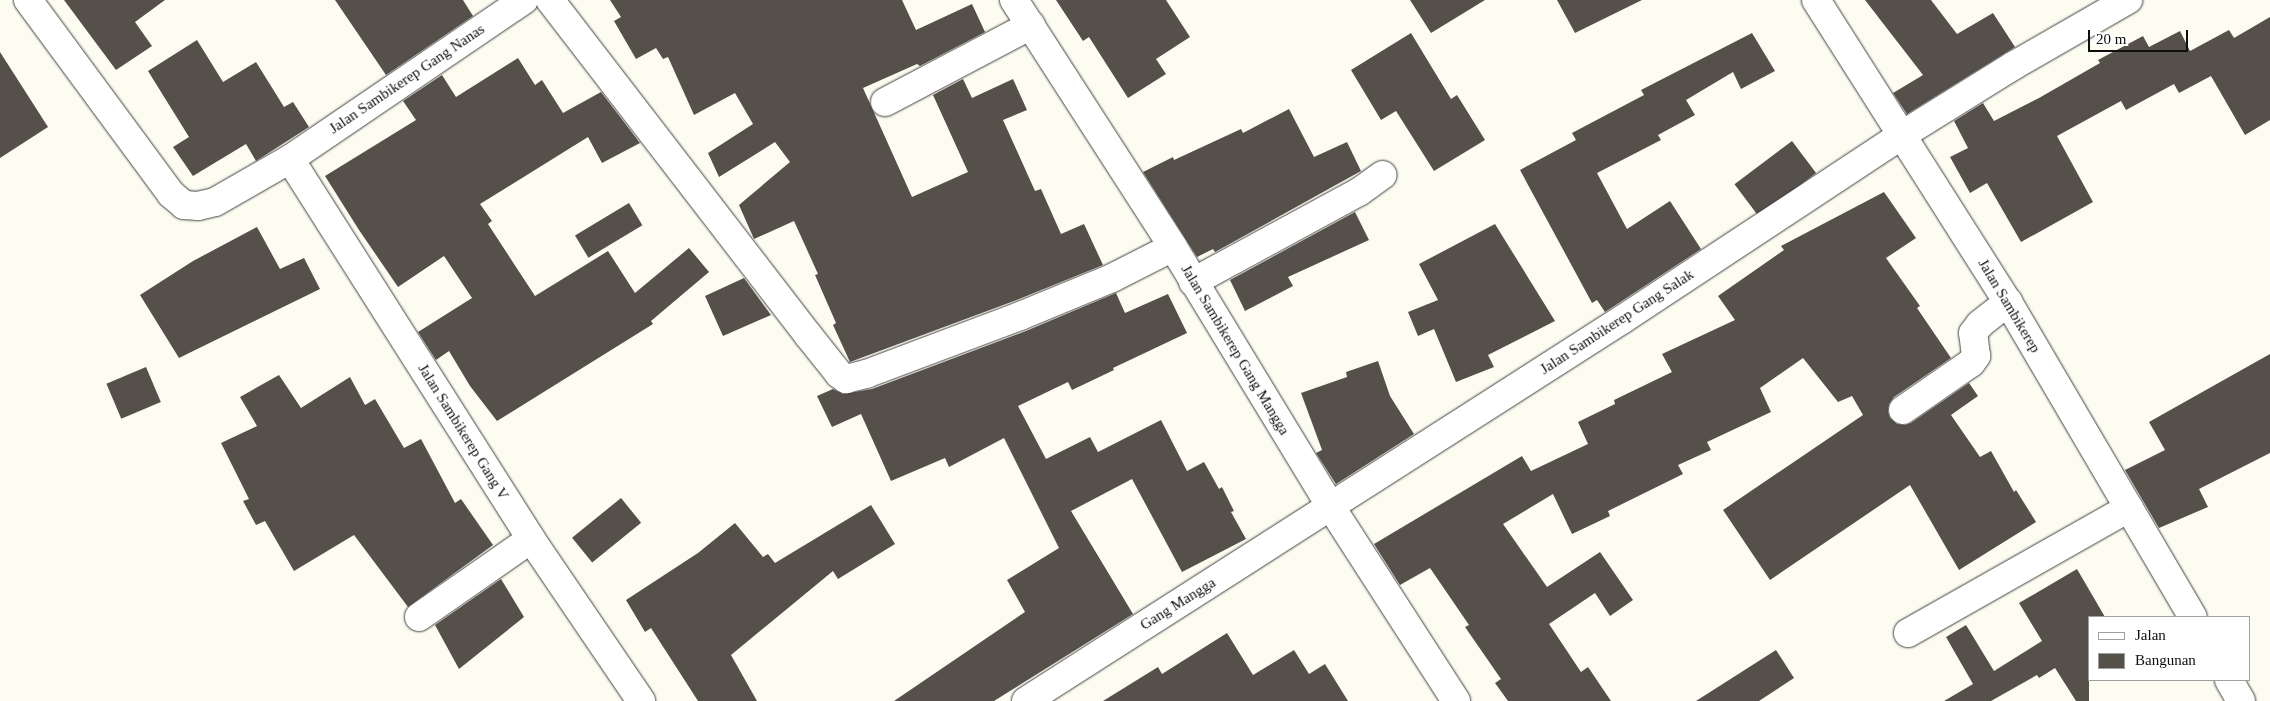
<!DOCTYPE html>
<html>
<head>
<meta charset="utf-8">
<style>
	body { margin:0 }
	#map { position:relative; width:2270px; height:701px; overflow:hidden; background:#fdfcf1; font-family:"Times New Roman",serif }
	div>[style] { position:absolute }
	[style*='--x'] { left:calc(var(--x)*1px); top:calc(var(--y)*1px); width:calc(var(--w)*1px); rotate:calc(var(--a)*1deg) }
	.building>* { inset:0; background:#56504b; transform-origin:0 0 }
	.roads { filter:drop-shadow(0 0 1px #414141) drop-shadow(0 0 1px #414141) }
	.minor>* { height:28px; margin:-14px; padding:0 14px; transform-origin:14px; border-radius:14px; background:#fff }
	span { translate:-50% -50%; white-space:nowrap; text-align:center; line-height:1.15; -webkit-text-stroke:5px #fff; paint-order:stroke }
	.street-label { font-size:15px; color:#0e0e0e }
	.legend { position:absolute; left:2088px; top:616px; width:162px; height:65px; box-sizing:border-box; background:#fff; border:1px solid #9f9f9f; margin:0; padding:6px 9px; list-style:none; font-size:15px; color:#0e0e0e }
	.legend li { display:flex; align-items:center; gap:10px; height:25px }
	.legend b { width:25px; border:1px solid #9f9f9f }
	.scale { position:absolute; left:2088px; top:30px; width:100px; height:22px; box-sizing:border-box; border:2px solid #0e0e0e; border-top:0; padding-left:6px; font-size:15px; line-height:18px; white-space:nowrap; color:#0e0e0e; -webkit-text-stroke:4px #fff; paint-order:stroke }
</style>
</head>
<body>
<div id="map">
	<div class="building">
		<div style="clip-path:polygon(64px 0,165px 0,135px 22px,152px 46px,116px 70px)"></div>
		<div style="clip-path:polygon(335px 0,463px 0,473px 16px,386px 75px)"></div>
		<div style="clip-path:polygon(610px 0,902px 0,916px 30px,972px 4px,985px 32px,920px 66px,917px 64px,863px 88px,912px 197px,968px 172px,933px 95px,963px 79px,972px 98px,1013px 79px,1027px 110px,1003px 120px,1035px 191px,1041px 189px,1061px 234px,1084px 224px,1103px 265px,1014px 301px,850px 362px,833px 325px,836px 323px,815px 275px,818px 274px,794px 221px,754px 239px,739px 205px,790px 162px,775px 142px,719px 177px,708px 153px,753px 124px,735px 93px,694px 115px,668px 57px,663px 59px,656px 48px,636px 59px,614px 21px,621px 17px)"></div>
		<div style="clip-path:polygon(1056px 0,1166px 0,1190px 37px,1156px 59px,1166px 74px,1128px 98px,1089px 37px,1083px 41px)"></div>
		<div style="clip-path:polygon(1410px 0,1485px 0,1431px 33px)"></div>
		<div style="clip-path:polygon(1557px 0,1642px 0,1575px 33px)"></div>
		<div style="clip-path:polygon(1865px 0,1931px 0,1957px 34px,1993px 13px,2015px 47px,1907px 114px,1893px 93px,1923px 75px)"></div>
		<div style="clip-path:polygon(2270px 17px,2270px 120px,2245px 135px,2211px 76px,2179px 93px,2174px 84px,2126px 110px,2121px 101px,2057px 136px,2093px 202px,2021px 242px,1987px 183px,1970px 193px,1950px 157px,1968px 148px,1954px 121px,1983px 103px,1994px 121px,2039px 98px,2100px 63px,2098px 60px,2143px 36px,2149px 47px,2180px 31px,2190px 51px,2229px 30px,2234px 38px)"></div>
		<div style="clip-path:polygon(1411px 33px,1451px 99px,1457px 95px,1485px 140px,1434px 171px,1396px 111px,1381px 120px,1351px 70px)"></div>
		<div style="clip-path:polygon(1752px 33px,1775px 71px,1741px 89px,1733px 72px,1686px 100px,1695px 115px,1658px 135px,1661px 140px,1597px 173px,1627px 229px,1670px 201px,1701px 249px,1605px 312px,1597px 300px,1592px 303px,1520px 170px,1576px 140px,1572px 133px,1644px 95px,1641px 90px)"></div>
		<div style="clip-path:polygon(197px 40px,223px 82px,256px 62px,284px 107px,293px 102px,309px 127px,256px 161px,246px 144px,193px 176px,173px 147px,189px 137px,148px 71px)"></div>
		<div style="clip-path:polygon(0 52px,48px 127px,0 158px)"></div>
		<div style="clip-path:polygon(518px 58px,535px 85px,542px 80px,563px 113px,601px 92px,640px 143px,602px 163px,588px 137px,480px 204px,492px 221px,488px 224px,535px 296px,608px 251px,635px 293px,689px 248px,709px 272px,651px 321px,653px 324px,497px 421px,470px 386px,449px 351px,436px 360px,418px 332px,472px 298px,444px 256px,398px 287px,359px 230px,325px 176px,416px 120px,403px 101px,442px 75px,456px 97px)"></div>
		<div style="clip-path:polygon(1289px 109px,1314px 157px,1347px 142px,1361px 171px,1215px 252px,1213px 249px,1197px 257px,1143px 172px,1173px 157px,1174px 160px,1241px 129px,1243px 133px)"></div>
		<div style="left:1792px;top:141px;width:40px;height:72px;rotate:53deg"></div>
		<div style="clip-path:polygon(1884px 192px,1916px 238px,1886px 258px,1920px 306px,1917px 308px,1951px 358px,1894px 397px,1889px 404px,1888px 412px,1890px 418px,1897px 424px,1905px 425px,1911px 423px,1969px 383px,1978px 396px,1951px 415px,1980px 457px,1991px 451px,2014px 492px,2016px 490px,2036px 522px,1959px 570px,1910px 485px,1770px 580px,1723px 510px,1863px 415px,1852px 396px,1838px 402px,1803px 358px,1760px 388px,1771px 412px,1707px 442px,1711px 450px,1678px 465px,1683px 474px,1608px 511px,1610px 516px,1572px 534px,1553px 494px,1503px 524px,1547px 587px,1600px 552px,1633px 600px,1610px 616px,1595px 593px,1549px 624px,1581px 672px,1588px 667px,1611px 701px,1508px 701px,1495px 683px,1501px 679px,1465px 627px,1469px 625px,1430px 568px,1400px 585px,1374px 544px,1522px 456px,1531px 471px,1588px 444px,1578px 422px,1615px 404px,1614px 400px,1672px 372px,1662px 354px,1735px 320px,1718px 296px,1784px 250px,1781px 246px)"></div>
		<div style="left:629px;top:203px;width:26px;height:63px;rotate:59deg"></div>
		<div style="clip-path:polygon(1355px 212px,1369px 240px,1288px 277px,1293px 286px,1245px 311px,1230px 280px)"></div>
		<div style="clip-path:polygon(1495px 224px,1555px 321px,1488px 355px,1494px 367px,1456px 382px,1434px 329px,1418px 336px,1408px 312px,1438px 300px,1419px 264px)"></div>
		<div style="clip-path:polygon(257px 227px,280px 269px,304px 258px,320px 289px,179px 358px,140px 295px,193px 261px)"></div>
		<div style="clip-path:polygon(744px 278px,771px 315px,723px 336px,705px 296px)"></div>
		<div style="clip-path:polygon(1116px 293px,1125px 313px,1168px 294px,1187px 333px,1113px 368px,1114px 370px,1072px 390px,1068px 382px,1018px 406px,1046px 459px,1090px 437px,1098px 452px,1161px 420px,1187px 471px,1204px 462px,1219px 489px,1222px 487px,1234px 511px,1231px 512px,1246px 539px,1182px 572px,1132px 479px,1071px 511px,1133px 614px,994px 701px,894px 701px,1025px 612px,1007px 580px,1059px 548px,1004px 438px,949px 467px,945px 458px,891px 481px,861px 414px,832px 427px,817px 396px,833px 389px,843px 394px,872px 389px,1026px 331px)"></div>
		<div style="clip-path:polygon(2270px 354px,2270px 453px,2199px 489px,2208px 507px,2159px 528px,2125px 470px,2165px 450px,2149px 422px)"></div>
		<div style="clip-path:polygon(1378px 361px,1390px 396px,1414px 434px,1336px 484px,1316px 453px,1322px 450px,1301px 393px,1347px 377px,1346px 372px)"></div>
		<div style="left:146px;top:367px;width:38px;height:43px;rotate:67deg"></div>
		<div style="clip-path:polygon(279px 375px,301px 408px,350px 377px,365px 405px,375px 399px,404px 448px,421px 439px,455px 503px,461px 499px,493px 545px,408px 607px,354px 535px,294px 571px,265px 521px,256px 525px,243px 501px,249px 499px,221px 443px,257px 426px,240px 397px)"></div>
		<div style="left:621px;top:498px;width:32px;height:63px;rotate:51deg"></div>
		<div style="clip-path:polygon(871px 505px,895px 544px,838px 579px,833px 571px,731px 655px,757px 701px,698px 701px,651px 628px,645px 632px,626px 600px,698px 553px,735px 523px,763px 557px,768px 554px,775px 563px)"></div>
		<div style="clip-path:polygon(2077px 569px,2105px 617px,2089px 617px,2089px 701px,2076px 701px,2055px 668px,2039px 678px,2037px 675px,1991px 701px,1944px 701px,1973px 684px,1946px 637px,1966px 625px,1994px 671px,2042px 641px,2019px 603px)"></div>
		<div style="clip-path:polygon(501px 579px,524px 617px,459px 669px,435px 625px)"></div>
		<div style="clip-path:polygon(1227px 633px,1253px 675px,1294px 650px,1309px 674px,1325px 664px,1348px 701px,1103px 701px,1158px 667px,1162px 674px)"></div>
		<div style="clip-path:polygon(1776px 650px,1794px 678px,1759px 701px,1696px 701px)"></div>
	</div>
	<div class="roads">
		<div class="minor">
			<div style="--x:28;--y:0;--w:241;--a:53.6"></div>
			<div style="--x:171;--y:194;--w:17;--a:40"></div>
			<div style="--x:184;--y:205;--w:14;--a:4"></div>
			<div style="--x:198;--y:206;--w:17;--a:-13"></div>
			<div style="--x:215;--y:202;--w:86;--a:-29.8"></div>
			<div style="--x:290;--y:159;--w:283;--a:-34.2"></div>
			<div style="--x:550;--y:0;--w:423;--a:52.4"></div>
			<div style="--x:808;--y:335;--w:50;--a:51.5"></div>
			<div style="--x:839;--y:374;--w:9;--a:36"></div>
			<div style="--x:846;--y:379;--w:21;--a:-14"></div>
			<div style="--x:866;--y:374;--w:165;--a:-20.6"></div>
			<div style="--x:1020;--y:316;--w:100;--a:-22.4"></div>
			<div style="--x:1112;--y:278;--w:68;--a:-26.9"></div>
			<div style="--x:1014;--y:0;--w:294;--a:57.2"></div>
			<div style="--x:1173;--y:247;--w:304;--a:58.7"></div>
			<div style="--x:1331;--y:507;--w:231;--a:57.2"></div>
			<div style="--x:1816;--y:0;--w:358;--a:57.6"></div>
			<div style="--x:2008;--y:302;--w:365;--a:59.6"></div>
			<div style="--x:885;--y:102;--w:165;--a:-27.8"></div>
			<div style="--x:290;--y:159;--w:450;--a:57.6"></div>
			<div style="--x:531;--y:539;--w:196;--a:55.8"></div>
			<div style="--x:1193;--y:282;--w:189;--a:-28.5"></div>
			<div style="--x:1359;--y:192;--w:29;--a:-36"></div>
			<div style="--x:1903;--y:410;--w:83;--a:-34.7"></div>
			<div style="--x:1971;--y:363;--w:9;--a:-54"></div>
			<div style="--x:1976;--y:356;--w:23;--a:-97"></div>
			<div style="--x:1973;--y:333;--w:11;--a:-52"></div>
			<div style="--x:1980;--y:324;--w:36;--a:-38"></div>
			<div style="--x:419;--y:617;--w:136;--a:-34.9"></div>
			<div style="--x:1908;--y:633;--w:254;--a:-29.5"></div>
			<div style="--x:2229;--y:680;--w:24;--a:60"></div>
			<div style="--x:1026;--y:701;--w:709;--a:-32.61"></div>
			<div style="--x:1623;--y:319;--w:334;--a:-33.4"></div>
			<div style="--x:1902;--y:135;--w:131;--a:-31.9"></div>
			<div style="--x:2013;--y:66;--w:133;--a:-29.9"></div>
		</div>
	</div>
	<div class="street-label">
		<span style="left:407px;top:79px;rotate:-34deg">Jalan Sambikerep Gang Nanas</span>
		<span style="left:2009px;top:306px;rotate:59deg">Jalan Sambikerep</span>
		<span style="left:1617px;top:322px;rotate:-33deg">Jalan Sambikerep Gang Salak</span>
		<span style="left:1235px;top:350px;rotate:59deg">Jalan Sambikerep Gang Mangga</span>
		<span style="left:463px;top:432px;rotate:58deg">Jalan Sambikerep Gang V</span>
		<span style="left:1178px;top:604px;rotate:-32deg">Gang Mangga</span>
	</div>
	<ul class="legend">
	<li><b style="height:6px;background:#fff"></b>Jalan</li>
	<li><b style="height:14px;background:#56504b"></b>Bangunan</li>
	</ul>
	<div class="scale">20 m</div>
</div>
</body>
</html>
